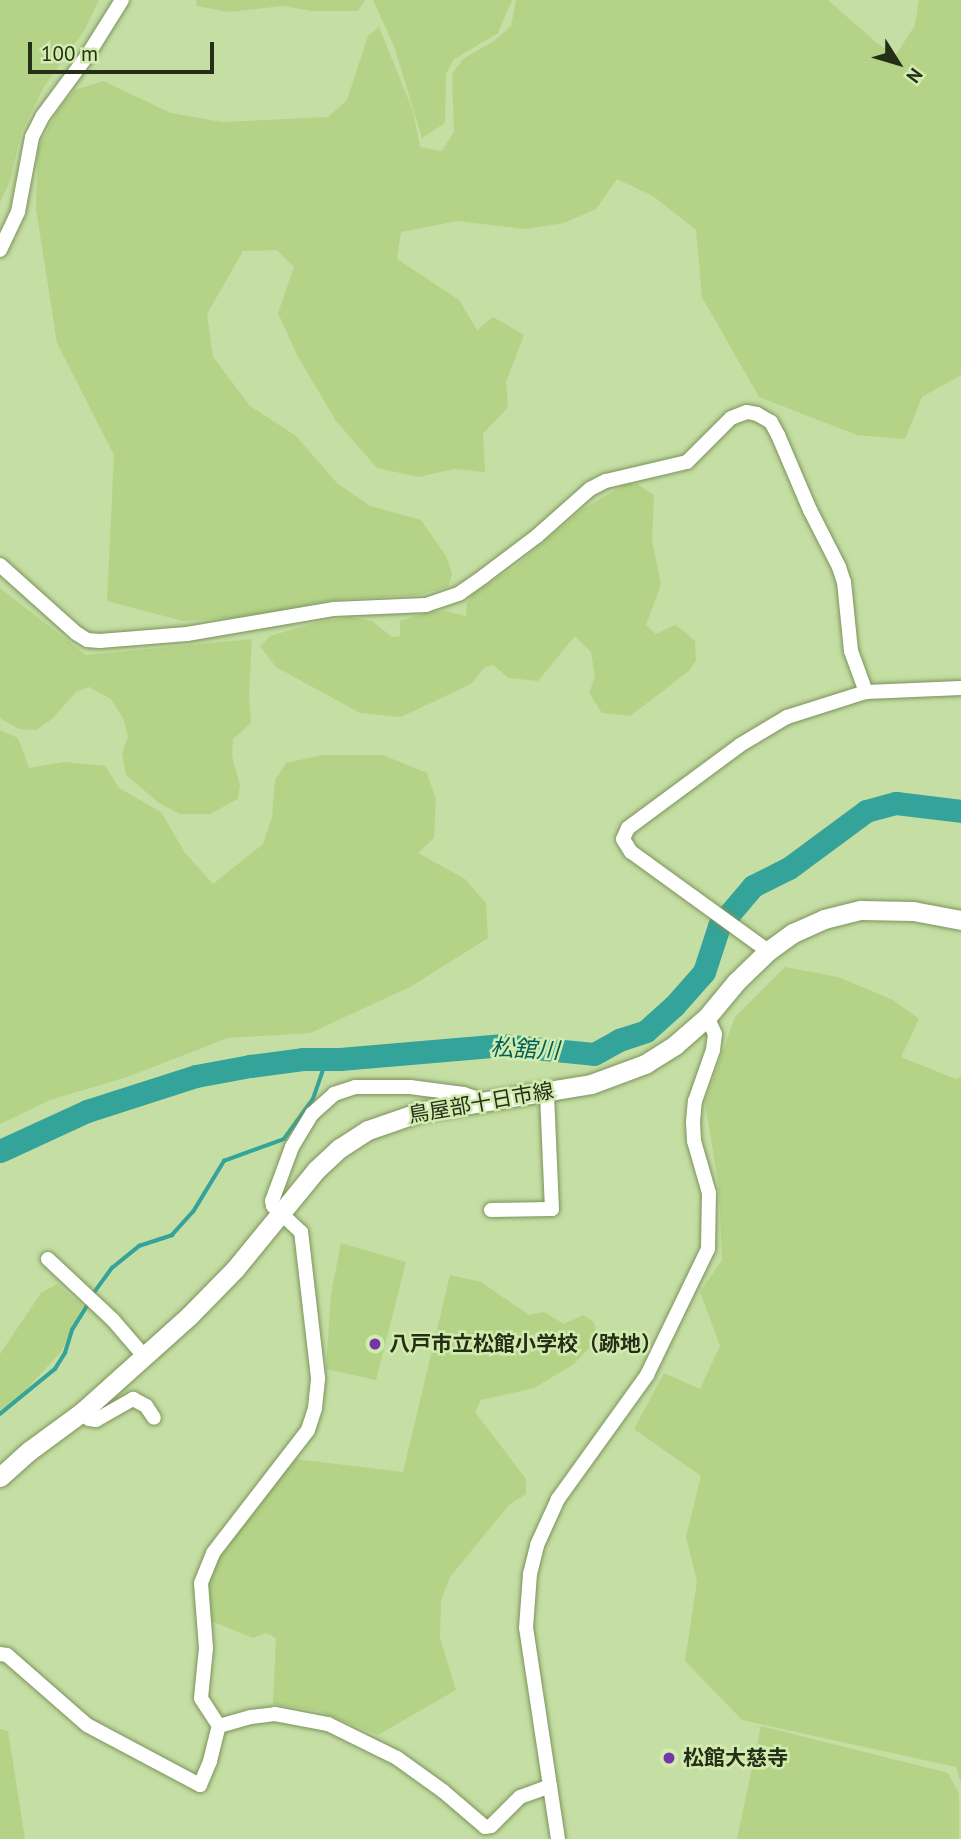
<!DOCTYPE html>
<html>
<head>
<meta charset="utf-8">
<style>
	body { margin:0 }
	#map { position:relative; width:961px; height:1839px; overflow:hidden; background:#c5dea3; font-family:"PT Sans","Noto Sans JP",sans-serif }
	div>[style] { position:absolute }
	[style*='--x'] { left:calc(var(--x)*1px); top:calc(var(--y)*1px); width:calc(var(--w)*1px); rotate:calc(var(--a)*1deg) }
	.green>* { inset:0; background:#b4d387 }
	.stream>* { height:3.5px; margin:-1.75px; padding:0 1.75px; transform-origin:1.75px; border-radius:1.75px; background:#34a399 }
	.river>* { height:23px; margin:-11.5px; padding:0 11.5px; transform-origin:11.5px; border-radius:11.5px; background:#34a399 }
	.roads { filter:drop-shadow(0 0 2px #7c935b) drop-shadow(0 0 2px #7c935b) }
	.street>* { height:14px; margin:-7px; padding:0 7px; transform-origin:7px; border-radius:7px; background:#fff }
	.secondary>* { height:19px; margin:-9.5px; padding:0 9.5px; transform-origin:9.5px; border-radius:9.5px; background:#fff }
	.dots>* { width:19px; height:19px; translate:-50% -50%; box-sizing:border-box; border:4px solid #d2ebaf; border-radius:50% }
	span { translate:-50% -50%; white-space:nowrap; text-align:center; line-height:1.15; -webkit-text-stroke:5px #d2ebaf; paint-order:stroke }
	.street-label { font-size:21px; color:#252e17 }
	.poi-label { font-size:21px; color:#252e17; font-weight:700 }
	.left { translate:0 -50%; text-align:left }
	.water-label { font-size:23px; color:#00615a; font-style:italic }
	.north { position:absolute; left:863px; top:28px; width:70px; height:70px; -webkit-text-stroke:5px #d2ebaf; paint-order:stroke; rotate:127deg; font-size:19px; font-weight:700; line-height:28px; text-align:center; color:#252e17 }
	.north::after { content:''; display:block; margin:auto; width:24px; height:32px; background:#252e17; clip-path:polygon(50% 0,100% 100%,50% 72%,0 100%) }
	.scale { position:absolute; left:28px; top:42px; width:186px; height:32px; box-sizing:border-box; border:4px solid #252e17; border-top:0; padding-left:9px; font-size:21px; line-height:24px; white-space:nowrap; color:#252e17; -webkit-text-stroke:5px #d2ebaf; paint-order:stroke }
</style>
</head>
<body>
<div id="map">
	<div class="green">
		<div style="clip-path:polygon(0 0,99px 0,84px 31px,44px 87px,21px 133px,10px 181px,0 203px)"></div>
		<div style="clip-path:polygon(196px 0,365px 0,358px 11px,312px 11px,283px 6px,228px 12px,197px 6px)"></div>
		<div style="clip-path:polygon(373px 0,512px 0,498px 33px,453px 60px,446px 74px,445px 123px,422px 138px,394px 46px)"></div>
		<div style="clip-path:polygon(516px 0,828px 0,878px 44px,896px 55px,915px 25px,919px 0,961px 0,961px 375px,922px 397px,905px 439px,857px 435px,759px 397px,702px 297px,696px 230px,653px 196px,617px 179px,596px 209px,564px 223px,526px 229px,457px 221px,401px 232px,397px 259px,459px 300px,477px 330px,493px 317px,524px 335px,506px 382px,508px 407px,483px 434px,485px 472px,454px 469px,419px 477px,377px 468px,336px 421px,297px 355px,278px 313px,294px 267px,277px 250px,243px 251px,207px 314px,213px 357px,250px 406px,296px 436px,337px 483px,370px 506px,421px 520px,446px 556px,452px 574px,448px 587px,418px 595px,332px 600px,257px 616px,183px 621px,107px 601px,114px 455px,57px 343px,36px 209px,38px 148px,58px 110px,75px 90px,103px 81px,171px 113px,222px 122px,328px 117px,347px 100px,368px 36px,379px 27px,413px 111px,420px 147px,442px 151px,454px 132px,452px 74px,463px 59px,494px 41px,511px 26px)"></div>
		<div style="clip-path:polygon(626px 484px,637px 484px,654px 495px,652px 540px,661px 584px,646px 625px,656px 634px,675px 625px,684px 631px,695px 641px,696px 660px,689px 671px,630px 716px,602px 713px,589px 693px,595px 677px,591px 652px,575px 636px,538px 681px,509px 678px,493px 665px,485px 667px,471px 684px,401px 717px,360px 713px,276px 667px,260px 646px,270px 636px,318px 622px,350px 617px,372px 621px,392px 637px,400px 636px,400px 621px,426px 613px,445px 611px,466px 616px,467px 603px,474px 593px,512px 569px,583px 509px)"></div>
		<div style="clip-path:polygon(0 588px,86px 655px,252px 639px,249px 695px,251px 723px,233px 739px,232px 756px,240px 785px,238px 799px,210px 814px,180px 814px,159px 803px,126px 775px,122px 753px,128px 737px,124px 720px,111px 699px,89px 687px,76px 692px,52px 719px,36px 730px,19px 729px,0 718px)"></div>
		<div style="clip-path:polygon(0 730px,18px 738px,29px 768px,64px 762px,105px 766px,119px 788px,161px 812px,185px 853px,213px 884px,263px 844px,272px 817px,275px 780px,286px 763px,322px 755px,383px 755px,427px 773px,436px 799px,434px 838px,418px 853px,465px 879px,486px 903px,488px 938px,410px 987px,310px 1033px,228px 1038px,127px 1077px,50px 1100px,0 1124px)"></div>
		<div style="clip-path:polygon(785px 967px,838px 977px,893px 1000px,919px 1019px,901px 1057px,956px 1079px,961px 1077px,961px 1783px,956px 1767px,742px 1720px,685px 1661px,697px 1581px,686px 1537px,701px 1476px,634px 1429px,664px 1373px,700px 1389px,720px 1346px,700px 1292px,722px 1260px,719px 1189px,705px 1102px,735px 1017px)"></div>
		<div style="clip-path:polygon(341px 1243px,406px 1262px,376px 1380px,326px 1369px,331px 1294px)"></div>
		<div style="clip-path:polygon(450px 1275px,481px 1282px,529px 1315px,544px 1312px,564px 1324px,583px 1315px,594px 1322px,598px 1339px,574px 1364px,534px 1388px,481px 1400px,475px 1412px,526px 1479px,526px 1494px,509px 1505px,450px 1577px,441px 1600px,440px 1638px,456px 1690px,378px 1735px,319px 1711px,273px 1704px,276px 1638px,266px 1633px,253px 1638px,209px 1620px,208px 1581px,224px 1549px,295px 1459px,403px 1472px)"></div>
		<div style="clip-path:polygon(57px 1284px,83px 1306px,61px 1352px,22px 1394px,0 1411px,0 1354px,41px 1293px)"></div>
		<div style="clip-path:polygon(761px 1726px,948px 1773px,959px 1794px,959px 1839px,737px 1839px)"></div>
		<div style="clip-path:polygon(0 1729px,8px 1731px,25px 1839px,0 1839px)"></div>
	</div>
	<div class="stream">
		<div style="--x:93;--y:1294;--w:32;--a:-54"></div>
		<div style="--x:112;--y:1268;--w:35;--a:-39"></div>
		<div style="--x:139;--y:1246;--w:35;--a:-18"></div>
		<div style="--x:172;--y:1235;--w:31;--a:-48"></div>
		<div style="--x:193;--y:1212;--w:60;--a:-58.7"></div>
		<div style="--x:224;--y:1161;--w:64;--a:-20.1"></div>
		<div style="--x:284;--y:1139;--w:49;--a:-54.1"></div>
		<div style="--x:313;--y:1099;--w:31;--a:-71"></div>
		<div style="--x:323;--y:1070;--w:12;--a:-99"></div>
		<div style="--x:0;--y:1414;--w:71;--a:-39.3"></div>
		<div style="--x:55;--y:1369;--w:19;--a:-58"></div>
		<div style="--x:65;--y:1353;--w:24;--a:-73"></div>
		<div style="--x:72;--y:1330;--w:31;--a:-58"></div>
	</div>
	<div class="river">
		<div style="--x:0;--y:1151;--w:96;--a:-24.7"></div>
		<div style="--x:87;--y:1111;--w:114;--a:-17.8"></div>
		<div style="--x:196;--y:1076;--w:55;--a:-10.5"></div>
		<div style="--x:250;--y:1066;--w:53;--a:-7.5"></div>
		<div style="--x:303;--y:1059;--w:37;--a:0"></div>
		<div style="--x:340;--y:1059;--w:164;--a:-4.9"></div>
		<div style="--x:503;--y:1045;--w:91;--a:5.6"></div>
		<div style="--x:594;--y:1054;--w:29;--a:-29"></div>
		<div style="--x:619;--y:1040;--w:28;--a:-18"></div>
		<div style="--x:646;--y:1031;--w:38;--a:-42"></div>
		<div style="--x:674;--y:1006;--w:45;--a:-48.6"></div>
		<div style="--x:704;--y:972;--w:48;--a:-71.9"></div>
		<div style="--x:719;--y:926;--w:52;--a:-49.6"></div>
		<div style="--x:753;--y:886;--w:40;--a:-26.6"></div>
		<div style="--x:789;--y:868;--w:96;--a:-36.5"></div>
		<div style="--x:866;--y:811;--w:31;--a:-15"></div>
		<div style="--x:896;--y:803;--w:65;--a:7"></div>
	</div>
	<div class="roads">
		<div class="street">
			<div style="--x:0;--y:250;--w:42;--a:-64.7"></div>
			<div style="--x:18;--y:212;--w:76;--a:-79.4"></div>
			<div style="--x:32;--y:137;--w:22;--a:-63"></div>
			<div style="--x:42;--y:117;--w:76;--a:-53.6"></div>
			<div style="--x:87;--y:56;--w:66;--a:-58"></div>
			<div style="--x:0;--y:565;--w:102;--a:41.8"></div>
			<div style="--x:76;--y:633;--w:13;--a:32"></div>
			<div style="--x:87;--y:640;--w:13;--a:4"></div>
			<div style="--x:100;--y:641;--w:87;--a:-4.6"></div>
			<div style="--x:187;--y:634;--w:148;--a:-9.7"></div>
			<div style="--x:333;--y:609;--w:93;--a:-2.5"></div>
			<div style="--x:426;--y:605;--w:36;--a:-19"></div>
			<div style="--x:460;--y:593;--w:29;--a:-35"></div>
			<div style="--x:484;--y:576;--w:66;--a:-37"></div>
			<div style="--x:537;--y:536;--w:71;--a:-41.6"></div>
			<div style="--x:590;--y:489;--w:18;--a:-27"></div>
			<div style="--x:606;--y:481;--w:83;--a:-13.2"></div>
			<div style="--x:687;--y:462;--w:62;--a:-45"></div>
			<div style="--x:731;--y:418;--w:17;--a:-21"></div>
			<div style="--x:747;--y:412;--w:10;--a:11"></div>
			<div style="--x:757;--y:414;--w:16;--a:30"></div>
			<div style="--x:771;--y:422;--w:15;--a:62"></div>
			<div style="--x:778;--y:435;--w:82;--a:66.9"></div>
			<div style="--x:810;--y:510;--w:64;--a:63"></div>
			<div style="--x:839;--y:567;--w:16;--a:72"></div>
			<div style="--x:844;--y:582;--w:69;--a:84.2"></div>
			<div style="--x:851;--y:651;--w:44;--a:69.9"></div>
			<div style="--x:768;--y:951;--w:169;--a:-144.1"></div>
			<div style="--x:631;--y:852;--w:15;--a:-122"></div>
			<div style="--x:623;--y:839;--w:12;--a:-66"></div>
			<div style="--x:628;--y:828;--w:139;--a:-36.5"></div>
			<div style="--x:740;--y:745;--w:55;--a:-30.8"></div>
			<div style="--x:787;--y:717;--w:83;--a:-17.6"></div>
			<div style="--x:866;--y:692;--w:95;--a:-2.4"></div>
			<div style="--x:491;--y:1210;--w:61;--a:-0.9"></div>
			<div style="--x:552;--y:1209;--w:116;--a:-92.5"></div>
			<div style="--x:48;--y:1259;--w:89;--a:43.2"></div>
			<div style="--x:113;--y:1320;--w:48;--a:49.3"></div>
			<div style="--x:82;--y:1412;--w:10;--a:45"></div>
			<div style="--x:89;--y:1419;--w:7;--a:8"></div>
			<div style="--x:96;--y:1420;--w:43;--a:-29.6"></div>
			<div style="--x:133;--y:1399;--w:15;--a:28"></div>
			<div style="--x:146;--y:1406;--w:14;--a:56"></div>
			<div style="--x:0;--y:1654;--w:7;--a:8"></div>
			<div style="--x:7;--y:1655;--w:106;--a:41.2"></div>
			<div style="--x:87;--y:1725;--w:128;--a:28"></div>
			<div style="--x:200;--y:1785;--w:26;--a:-67"></div>
			<div style="--x:210;--y:1761;--w:36;--a:-76"></div>
			<div style="--x:219;--y:1726;--w:33;--a:-123"></div>
			<div style="--x:201;--y:1698;--w:50;--a:-84.3"></div>
			<div style="--x:206;--y:1648;--w:65;--a:-94.4"></div>
			<div style="--x:201;--y:1583;--w:32;--a:-68"></div>
			<div style="--x:213;--y:1553;--w:155;--a:-52.3"></div>
			<div style="--x:308;--y:1430;--w:23;--a:-72"></div>
			<div style="--x:315;--y:1408;--w:30;--a:-84"></div>
			<div style="--x:318;--y:1378;--w:147;--a:-96.6"></div>
			<div style="--x:301;--y:1232;--w:38;--a:-137"></div>
			<div style="--x:273;--y:1206;--w:5;--a:-101"></div>
			<div style="--x:272;--y:1201;--w:58;--a:-69.7"></div>
			<div style="--x:292;--y:1147;--w:39;--a:-59"></div>
			<div style="--x:312;--y:1114;--w:30;--a:-42"></div>
			<div style="--x:334;--y:1094;--w:22;--a:-18"></div>
			<div style="--x:355;--y:1087;--w:55;--a:0"></div>
			<div style="--x:410;--y:1087;--w:54;--a:7.4"></div>
			<div style="--x:464;--y:1094;--w:18;--a:19"></div>
			<div style="--x:219;--y:1726;--w:33;--a:-16"></div>
			<div style="--x:251;--y:1717;--w:24;--a:-7"></div>
			<div style="--x:275;--y:1714;--w:54;--a:10.7"></div>
			<div style="--x:328;--y:1724;--w:77;--a:26.2"></div>
			<div style="--x:397;--y:1758;--w:57;--a:35.7"></div>
			<div style="--x:443;--y:1791;--w:55;--a:40.6"></div>
			<div style="--x:485;--y:1827;--w:6;--a:-9"></div>
			<div style="--x:491;--y:1826;--w:41;--a:-45"></div>
			<div style="--x:520;--y:1797;--w:32;--a:-20"></div>
			<div style="--x:558;--y:1839;--w:213;--a:-98.6"></div>
			<div style="--x:526;--y:1628;--w:54;--a:-85.8"></div>
			<div style="--x:530;--y:1574;--w:30;--a:-76"></div>
			<div style="--x:537;--y:1545;--w:51;--a:-65.5"></div>
			<div style="--x:558;--y:1499;--w:153;--a:-54.3"></div>
			<div style="--x:647;--y:1375;--w:140;--a:-64.2"></div>
			<div style="--x:708;--y:1249;--w:56;--a:-89"></div>
			<div style="--x:709;--y:1193;--w:54;--a:-106.1"></div>
			<div style="--x:694;--y:1141;--w:19;--a:-93"></div>
			<div style="--x:693;--y:1122;--w:21;--a:-85"></div>
			<div style="--x:695;--y:1101;--w:54;--a:-70.6"></div>
			<div style="--x:713;--y:1050;--w:16;--a:-83"></div>
			<div style="--x:715;--y:1034;--w:19;--a:-115"></div>
		</div>
		<div class="secondary">
			<div style="--x:0;--y:1477;--w:39;--a:-42"></div>
			<div style="--x:29;--y:1451;--w:66;--a:-36.3"></div>
			<div style="--x:82;--y:1412;--w:144;--a:-41.9"></div>
			<div style="--x:189;--y:1316;--w:66;--a:-45.6"></div>
			<div style="--x:235;--y:1269;--w:128;--a:-50.7"></div>
			<div style="--x:316;--y:1170;--w:33;--a:-43"></div>
			<div style="--x:340;--y:1148;--w:33;--a:-33"></div>
			<div style="--x:368;--y:1130;--w:55;--a:-19.1"></div>
			<div style="--x:420;--y:1112;--w:173;--a:-9.3"></div>
			<div style="--x:591;--y:1084;--w:58;--a:-20.3"></div>
			<div style="--x:645;--y:1064;--w:36;--a:-32"></div>
			<div style="--x:675;--y:1045;--w:43;--a:-41.2"></div>
			<div style="--x:707;--y:1017;--w:45;--a:-50.4"></div>
			<div style="--x:736;--y:982;--w:45;--a:-44.1"></div>
			<div style="--x:768;--y:951;--w:31;--a:-36"></div>
			<div style="--x:793;--y:933;--w:34;--a:-24"></div>
			<div style="--x:824;--y:919;--w:38;--a:-14"></div>
			<div style="--x:861;--y:910;--w:52;--a:1.1"></div>
			<div style="--x:913;--y:911;--w:49;--a:10.6"></div>
		</div>
	</div>
	<div class="dots">
		<div style="left:375px;top:1344px;background:#7735aa"></div>
		<div style="left:669px;top:1758px;background:#7735aa"></div>
	</div>
	<div class="street-label">
		<span style="left:481px;top:1103px;rotate:-10deg">鳥屋部十日市線</span>
	</div>
	<div class="poi-label">
		<span class="left" style="left:389px;top:1344px">八戸市立松館小学校（跡地）</span>
		<span class="left" style="left:683px;top:1758px">松館大慈寺</span>
	</div>
	<div class="water-label">
		<span style="left:525px;top:1049px;rotate:3deg">松舘川</span>
	</div>
	<div class="north">N</div>
	<div class="scale">100 m</div>
</div>
</body>
</html>
